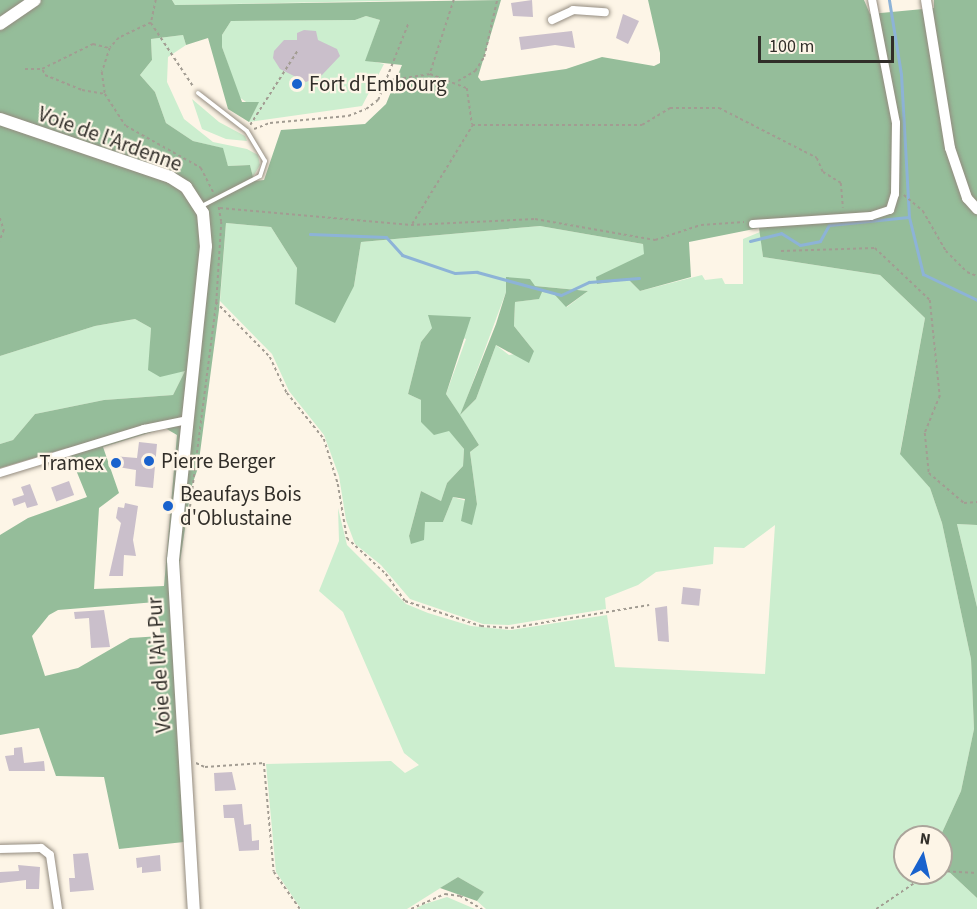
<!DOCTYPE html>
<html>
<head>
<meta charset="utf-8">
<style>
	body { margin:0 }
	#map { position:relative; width:977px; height:909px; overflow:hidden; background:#fdf5e7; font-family:"Source Sans 3",sans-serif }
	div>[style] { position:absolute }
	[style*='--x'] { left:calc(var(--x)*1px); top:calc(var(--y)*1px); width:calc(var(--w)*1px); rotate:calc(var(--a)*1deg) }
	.green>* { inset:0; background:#cceecf }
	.forest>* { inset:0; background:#95bd9a }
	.stream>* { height:3px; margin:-1.5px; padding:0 1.5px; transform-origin:1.5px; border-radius:1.5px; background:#8db3d7 }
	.building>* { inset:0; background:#cabfcb; transform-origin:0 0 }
	.path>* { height:1.5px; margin-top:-0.75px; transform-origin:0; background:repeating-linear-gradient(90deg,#a29c92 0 3px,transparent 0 6px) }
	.roads { filter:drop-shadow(0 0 2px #938b7f) drop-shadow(0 0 2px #938b7f) }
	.lane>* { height:4px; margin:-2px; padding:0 2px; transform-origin:2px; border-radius:2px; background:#fff }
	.street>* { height:8px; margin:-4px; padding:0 4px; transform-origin:4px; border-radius:4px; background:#fff }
	.secondary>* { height:10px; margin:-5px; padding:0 5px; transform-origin:5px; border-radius:5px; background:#fff }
	.primary>* { height:12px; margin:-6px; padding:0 6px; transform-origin:6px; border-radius:6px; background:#fff }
	.dots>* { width:16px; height:16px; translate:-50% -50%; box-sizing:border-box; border:3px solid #fdf5e7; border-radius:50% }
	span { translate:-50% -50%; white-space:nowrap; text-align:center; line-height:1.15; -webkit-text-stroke:4.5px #fdf5e7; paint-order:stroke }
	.poi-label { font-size:21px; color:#312e29 }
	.left { translate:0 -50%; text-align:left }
	.right { translate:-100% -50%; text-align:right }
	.street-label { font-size:21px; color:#312e29 }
	.north { position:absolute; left:893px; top:825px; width:60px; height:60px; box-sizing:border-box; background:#fdf5e7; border:2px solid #aba59b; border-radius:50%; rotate:8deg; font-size:16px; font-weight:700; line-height:24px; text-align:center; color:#312e29 }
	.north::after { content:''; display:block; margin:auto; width:21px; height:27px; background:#1962cd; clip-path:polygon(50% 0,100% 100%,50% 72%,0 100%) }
	.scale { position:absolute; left:758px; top:36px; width:136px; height:27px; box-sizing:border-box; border:3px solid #312e29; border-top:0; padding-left:8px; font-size:18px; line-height:21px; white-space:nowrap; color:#312e29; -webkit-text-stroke:4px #fdf5e7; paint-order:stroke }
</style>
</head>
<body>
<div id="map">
	<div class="green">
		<div style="clip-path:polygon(172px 0,426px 0,175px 5px)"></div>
		<div style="clip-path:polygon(366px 16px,380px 20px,366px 60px,384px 64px,362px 106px,249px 122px,258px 103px,249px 104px,239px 97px,222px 47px,222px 35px,231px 21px,355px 20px)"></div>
		<div style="clip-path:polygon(183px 35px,186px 45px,168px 57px,167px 82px,184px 119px,213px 142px,247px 149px,258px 155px,260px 165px,253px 177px,250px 165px,228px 166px,222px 148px,193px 141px,166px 123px,155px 92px,140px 75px,152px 60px,151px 39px)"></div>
		<div style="clip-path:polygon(192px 99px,219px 122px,245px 136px,247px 141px,226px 139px,202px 129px)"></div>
		<div style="clip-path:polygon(evenodd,226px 223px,271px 227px,297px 268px,296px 304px,354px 286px,361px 242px,540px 226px,643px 244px,645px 254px,597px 284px,629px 280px,640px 291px,702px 275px,705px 280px,722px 278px,725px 284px,743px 284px,743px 239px,760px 232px,763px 257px,880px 275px,925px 318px,900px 453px,930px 488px,942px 523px,971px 659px,974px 729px,961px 791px,940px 837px,905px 837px,905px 873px,941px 873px,946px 869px,977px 898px,977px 909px,486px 909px,477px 901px,484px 892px,458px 877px,407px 909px,301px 909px,276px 872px,266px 764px,391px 761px,405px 773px,419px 765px,404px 753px,343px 612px,319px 591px,339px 541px,338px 508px,347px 545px,406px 604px,428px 613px,471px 626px,511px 630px,607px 615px,615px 667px,765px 674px,775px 525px,744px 548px,714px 547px,713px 564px,656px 572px,638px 585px,605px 598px,606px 609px,509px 625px,483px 624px,410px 599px,381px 565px,355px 544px,346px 520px,339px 476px,324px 435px,289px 391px,272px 354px,220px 301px,226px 223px,535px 286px,588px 291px,567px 307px,553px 293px,541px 292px,538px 299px,515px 302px,514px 326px,534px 351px,509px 355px,496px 345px,476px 399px,461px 414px,506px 292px,535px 286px,226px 223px,432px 328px,466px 339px,446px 394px,479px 445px,470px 452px,477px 504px,453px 497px,443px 522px,425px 522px,412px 544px,409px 536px,421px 491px,441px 501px,447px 483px,463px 466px,464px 449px,449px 430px,421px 422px,421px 400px,408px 394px,421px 342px,432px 328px)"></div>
		<div style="clip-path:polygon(135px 319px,151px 328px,149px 370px,185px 371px,173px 395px,104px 400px,35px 414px,13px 440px,0 444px,0 356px,95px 326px)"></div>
		<div style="clip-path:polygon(957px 524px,977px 525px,977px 607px)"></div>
		<div style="clip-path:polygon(447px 897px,475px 909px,416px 909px,422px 905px)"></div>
	</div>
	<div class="forest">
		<div style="clip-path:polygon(evenodd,0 0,172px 0,175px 5px,501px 0,478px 77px,481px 81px,566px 69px,602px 57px,654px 66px,660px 63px,660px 53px,648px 0,864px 0,870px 14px,934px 8px,934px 0,977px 0,977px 525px,957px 524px,977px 607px,977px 898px,946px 869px,941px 869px,940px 837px,961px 791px,974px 729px,971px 659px,942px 523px,930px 488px,900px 454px,925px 318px,880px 275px,763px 257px,759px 228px,689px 242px,691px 277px,640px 291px,629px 280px,597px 284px,596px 277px,644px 254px,643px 244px,540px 226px,361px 242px,354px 286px,335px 323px,295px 304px,297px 268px,271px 227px,226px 223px,219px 310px,198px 468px,191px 488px,180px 562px,184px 842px,119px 849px,104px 777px,56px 776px,39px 728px,0 735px,0 535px,28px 518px,87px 497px,67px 448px,0 468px,0 444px,13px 440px,35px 414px,104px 400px,173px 395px,185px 371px,160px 377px,148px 370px,151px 328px,135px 319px,95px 326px,0 356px,0 0,366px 16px,380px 20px,365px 61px,402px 65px,386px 104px,365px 124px,281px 130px,264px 180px,254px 181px,250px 165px,228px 166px,223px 148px,193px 141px,166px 123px,155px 92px,140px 75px,152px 60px,151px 39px,183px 35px,186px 45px,208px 38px,228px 109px,249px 122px,259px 102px,242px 102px,222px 47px,222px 35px,231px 21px,355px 20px,366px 16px,0 0,165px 428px,177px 435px,164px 586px,94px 589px,99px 508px,119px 493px,103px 447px,165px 428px,0 0,156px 602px,161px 636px,130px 638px,78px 668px,45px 676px,32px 636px,49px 615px,58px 610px,156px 602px)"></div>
		<div style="clip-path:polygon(506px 277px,530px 279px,535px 286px,588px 291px,566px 307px,553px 293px,542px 292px,539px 299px,515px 302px,514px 326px,534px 351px,529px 363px,496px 345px,476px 399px,460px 415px,479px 445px,470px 452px,477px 504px,472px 525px,461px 521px,465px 499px,453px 497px,443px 522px,425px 522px,424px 540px,411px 544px,409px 536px,421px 491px,441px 501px,447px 483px,463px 466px,464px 449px,449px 431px,434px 435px,421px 422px,421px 400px,408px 394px,421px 342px,432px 328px,428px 315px,471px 317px,446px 394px,460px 415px,496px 324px,506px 292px)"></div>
		<div style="clip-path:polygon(458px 877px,484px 892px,477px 901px,440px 888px)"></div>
	</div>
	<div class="stream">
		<div style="--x:889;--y:0;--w:75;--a:80.8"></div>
		<div style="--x:901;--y:74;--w:143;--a:86.8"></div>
		<div style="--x:909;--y:217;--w:59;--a:76.2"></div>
		<div style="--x:923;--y:274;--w:60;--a:25.7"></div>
		<div style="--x:310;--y:234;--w:76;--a:2.3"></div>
		<div style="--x:386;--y:237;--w:24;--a:48"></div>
		<div style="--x:402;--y:255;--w:56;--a:18.8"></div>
		<div style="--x:455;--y:273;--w:22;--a:-3"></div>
		<div style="--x:477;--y:272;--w:87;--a:15.3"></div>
		<div style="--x:561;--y:295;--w:31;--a:-25"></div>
		<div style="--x:589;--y:282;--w:50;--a:-4.6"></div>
		<div style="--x:750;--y:241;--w:32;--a:-14"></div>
		<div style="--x:781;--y:233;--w:22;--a:32"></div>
		<div style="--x:800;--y:245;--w:20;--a:-11"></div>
		<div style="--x:820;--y:241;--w:18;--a:-61"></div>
		<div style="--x:829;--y:225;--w:80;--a:-5.7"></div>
	</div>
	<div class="building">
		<div style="clip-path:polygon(532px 0,533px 17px,513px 16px,511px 3px)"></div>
		<div style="clip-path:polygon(623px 14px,639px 21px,628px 44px,616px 38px)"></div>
		<div style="clip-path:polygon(304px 30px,316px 31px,318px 40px,337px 49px,340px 56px,322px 75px,306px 82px,280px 69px,273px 58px,274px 51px,284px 40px,297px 40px,297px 33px)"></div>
		<div style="clip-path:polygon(572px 31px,575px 48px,555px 45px,521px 50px,519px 37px)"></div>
		<div style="clip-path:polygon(139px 442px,157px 444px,153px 488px,135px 486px,136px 470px,112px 466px,113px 456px,137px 458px)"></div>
		<div style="left:69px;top:481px;width:15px;height:19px;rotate:70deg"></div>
		<div style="clip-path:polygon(30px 484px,38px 505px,27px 508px,25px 502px,14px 506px,12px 499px,24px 495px,21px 487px)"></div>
		<div style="clip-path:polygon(125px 503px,138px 506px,133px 540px,136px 556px,124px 555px,123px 576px,109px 576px,121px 523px,116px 518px,118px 507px,124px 508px)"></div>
		<div style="left:683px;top:587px;width:18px;height:17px;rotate:6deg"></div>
		<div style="clip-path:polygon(667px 606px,669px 642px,658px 641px,655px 608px)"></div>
		<div style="clip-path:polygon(104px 610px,110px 647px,91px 648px,89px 618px,75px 619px,74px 612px)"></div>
		<div style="clip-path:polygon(22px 747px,24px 763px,44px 761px,45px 771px,9px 771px,5px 756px,14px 755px,14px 748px)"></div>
		<div style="clip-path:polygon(232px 772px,236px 790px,215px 791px,214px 773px)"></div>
		<div style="clip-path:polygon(242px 804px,244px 825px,251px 824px,252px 841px,259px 840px,259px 850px,239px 851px,234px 818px,224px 818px,223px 805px)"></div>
		<div style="clip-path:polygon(88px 853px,94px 890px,70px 892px,69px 878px,75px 878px,73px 854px)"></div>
		<div style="clip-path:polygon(160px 855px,161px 871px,142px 873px,142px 867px,137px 868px,136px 858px)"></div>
		<div style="clip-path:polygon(18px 865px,40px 867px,39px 889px,26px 889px,26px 880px,0 883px,0 872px,19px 871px)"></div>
	</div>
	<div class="path">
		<div style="--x:156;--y:0;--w:24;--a:102"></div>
		<div style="--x:151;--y:23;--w:35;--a:155"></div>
		<div style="--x:119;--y:38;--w:13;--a:132"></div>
		<div style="--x:110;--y:48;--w:25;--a:108"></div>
		<div style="--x:102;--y:72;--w:22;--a:82"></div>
		<div style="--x:105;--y:94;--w:38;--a:57"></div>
		<div style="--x:126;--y:126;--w:86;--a:29.2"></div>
		<div style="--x:201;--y:168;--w:27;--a:63"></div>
		<div style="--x:454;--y:0;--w:78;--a:108"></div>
		<div style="--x:430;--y:74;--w:40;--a:21"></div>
		<div style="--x:467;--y:88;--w:37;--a:82"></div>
		<div style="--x:472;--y:125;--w:170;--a:0"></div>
		<div style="--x:642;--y:125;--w:33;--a:-31"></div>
		<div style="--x:670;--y:108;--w:49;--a:0"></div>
		<div style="--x:719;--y:108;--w:110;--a:27"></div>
		<div style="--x:817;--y:158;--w:15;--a:67"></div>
		<div style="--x:823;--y:172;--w:21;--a:31"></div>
		<div style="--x:841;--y:183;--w:25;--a:85"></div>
		<div style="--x:151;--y:23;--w:76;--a:56.3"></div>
		<div style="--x:25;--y:69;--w:17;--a:0"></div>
		<div style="--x:42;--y:69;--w:57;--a:-26.1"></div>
		<div style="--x:93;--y:44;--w:16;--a:14"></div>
		<div style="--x:43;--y:70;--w:5;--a:68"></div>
		<div style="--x:45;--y:75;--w:40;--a:22"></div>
		<div style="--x:82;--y:90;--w:22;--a:10"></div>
		<div style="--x:385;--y:81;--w:46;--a:-8.8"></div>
		<div style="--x:458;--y:81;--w:20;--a:-30"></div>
		<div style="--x:475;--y:71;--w:17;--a:-57"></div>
		<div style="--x:484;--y:57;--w:58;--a:-77.2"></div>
		<div style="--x:250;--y:125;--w:89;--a:-57.4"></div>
		<div style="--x:254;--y:129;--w:17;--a:-21"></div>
		<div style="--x:270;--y:123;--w:78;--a:-5.1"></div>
		<div style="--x:348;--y:116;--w:19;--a:-21"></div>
		<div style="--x:366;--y:109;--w:15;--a:-37"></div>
		<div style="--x:378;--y:100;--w:82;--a:-68.5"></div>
		<div style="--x:904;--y:195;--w:25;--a:40"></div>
		<div style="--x:923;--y:211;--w:46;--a:60.1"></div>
		<div style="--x:946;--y:251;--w:30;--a:45"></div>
		<div style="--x:967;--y:272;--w:11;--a:22"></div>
		<div style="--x:220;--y:208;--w:192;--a:5.1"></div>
		<div style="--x:411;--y:225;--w:124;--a:-2.8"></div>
		<div style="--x:535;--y:219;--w:122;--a:9.9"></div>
		<div style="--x:655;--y:240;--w:48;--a:-18.1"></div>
		<div style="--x:701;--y:225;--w:43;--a:-4"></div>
		<div style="--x:0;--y:218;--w:13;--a:72"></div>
		<div style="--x:4;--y:230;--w:12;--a:110"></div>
		<div style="--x:412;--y:224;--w:115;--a:-58.5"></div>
		<div style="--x:781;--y:251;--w:94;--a:-1.8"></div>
		<div style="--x:875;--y:248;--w:76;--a:43.4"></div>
		<div style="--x:930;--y:300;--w:97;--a:84.1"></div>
		<div style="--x:940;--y:396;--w:40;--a:112"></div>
		<div style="--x:925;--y:433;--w:40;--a:84.3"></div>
		<div style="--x:929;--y:473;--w:46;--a:40.6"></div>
		<div style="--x:964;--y:503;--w:13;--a:-4"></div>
		<div style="--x:216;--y:302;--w:77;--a:45.5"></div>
		<div style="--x:270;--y:357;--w:40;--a:65"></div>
		<div style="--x:287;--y:393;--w:59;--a:51.2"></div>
		<div style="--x:324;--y:439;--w:47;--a:72.7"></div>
		<div style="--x:338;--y:484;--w:55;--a:80.5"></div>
		<div style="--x:347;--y:538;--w:53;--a:42.7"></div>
		<div style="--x:386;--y:574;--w:33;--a:55"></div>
		<div style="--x:405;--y:601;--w:80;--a:18.2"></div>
		<div style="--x:481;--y:626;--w:30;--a:4"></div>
		<div style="--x:511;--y:628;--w:140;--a:-9.5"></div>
		<div style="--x:189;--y:513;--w:213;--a:-82.7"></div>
		<div style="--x:216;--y:302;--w:80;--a:-86.4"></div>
		<div style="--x:221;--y:222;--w:17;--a:-100"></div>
		<div style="--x:196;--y:763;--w:10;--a:24"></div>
		<div style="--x:205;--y:767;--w:59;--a:-3.9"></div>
		<div style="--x:264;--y:763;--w:109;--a:84.8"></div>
		<div style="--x:274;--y:872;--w:45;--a:54.9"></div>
		<div style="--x:941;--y:871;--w:36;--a:3"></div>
		<div style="--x:411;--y:909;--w:37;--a:-24"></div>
		<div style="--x:445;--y:894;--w:15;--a:8"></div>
		<div style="--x:460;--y:896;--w:26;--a:31"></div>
		<div style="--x:876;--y:909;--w:64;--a:-34.2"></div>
	</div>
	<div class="roads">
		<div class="lane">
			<div style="--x:198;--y:93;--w:62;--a:37.8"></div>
			<div style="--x:247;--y:131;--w:35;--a:59"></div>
			<div style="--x:265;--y:161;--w:16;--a:108"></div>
			<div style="--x:260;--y:176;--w:65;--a:152.7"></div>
		</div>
		<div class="street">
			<div style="--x:552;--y:20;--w:23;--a:-25"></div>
			<div style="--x:573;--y:10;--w:32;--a:4"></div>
			<div style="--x:753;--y:224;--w:118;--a:-3.9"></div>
			<div style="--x:871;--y:216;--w:20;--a:-18"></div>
			<div style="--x:890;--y:210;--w:17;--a:-73"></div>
			<div style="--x:895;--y:194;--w:71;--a:-89.2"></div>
			<div style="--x:896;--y:123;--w:125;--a:-101"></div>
			<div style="--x:0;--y:473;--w:151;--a:-17"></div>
			<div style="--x:144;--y:429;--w:45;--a:-11.6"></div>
			<div style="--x:0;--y:849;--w:41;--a:-1.4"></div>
			<div style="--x:41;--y:848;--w:11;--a:38"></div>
			<div style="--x:50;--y:855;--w:55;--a:81.6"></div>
		</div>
		<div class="secondary">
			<div style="--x:926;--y:0;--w:150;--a:80.8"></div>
			<div style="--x:950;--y:148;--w:53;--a:71.2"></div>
			<div style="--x:967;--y:198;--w:15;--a:48"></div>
		</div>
		<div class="primary">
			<div style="--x:0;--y:24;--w:42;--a:-34.4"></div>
			<div style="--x:0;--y:119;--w:180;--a:18.8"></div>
			<div style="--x:170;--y:177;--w:19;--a:32"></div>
			<div style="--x:186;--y:187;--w:31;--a:57"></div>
			<div style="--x:203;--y:213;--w:33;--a:85"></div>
			<div style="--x:206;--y:246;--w:316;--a:96"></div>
			<div style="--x:173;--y:560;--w:350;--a:86.6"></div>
		</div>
	</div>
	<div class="dots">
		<div style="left:297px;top:84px;background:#1962cd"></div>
		<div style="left:149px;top:461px;background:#1962cd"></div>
		<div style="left:116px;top:463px;background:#1962cd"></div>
		<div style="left:168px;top:506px;background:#1962cd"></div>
	</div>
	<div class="poi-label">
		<span class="left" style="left:309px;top:84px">Fort d'Embourg</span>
		<span class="left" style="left:161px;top:461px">Pierre Berger</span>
		<span class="right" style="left:104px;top:463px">Tramex</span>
		<span class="left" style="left:180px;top:506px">Beaufays Bois<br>d'Oblustaine</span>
	</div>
	<div class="street-label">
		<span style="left:110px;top:139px;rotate:20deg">Voie de l'Ardenne</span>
		<span style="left:159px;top:665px;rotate:-94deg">Voie de l'Air Pur</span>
	</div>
	<div class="north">N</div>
	<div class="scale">100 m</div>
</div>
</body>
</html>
